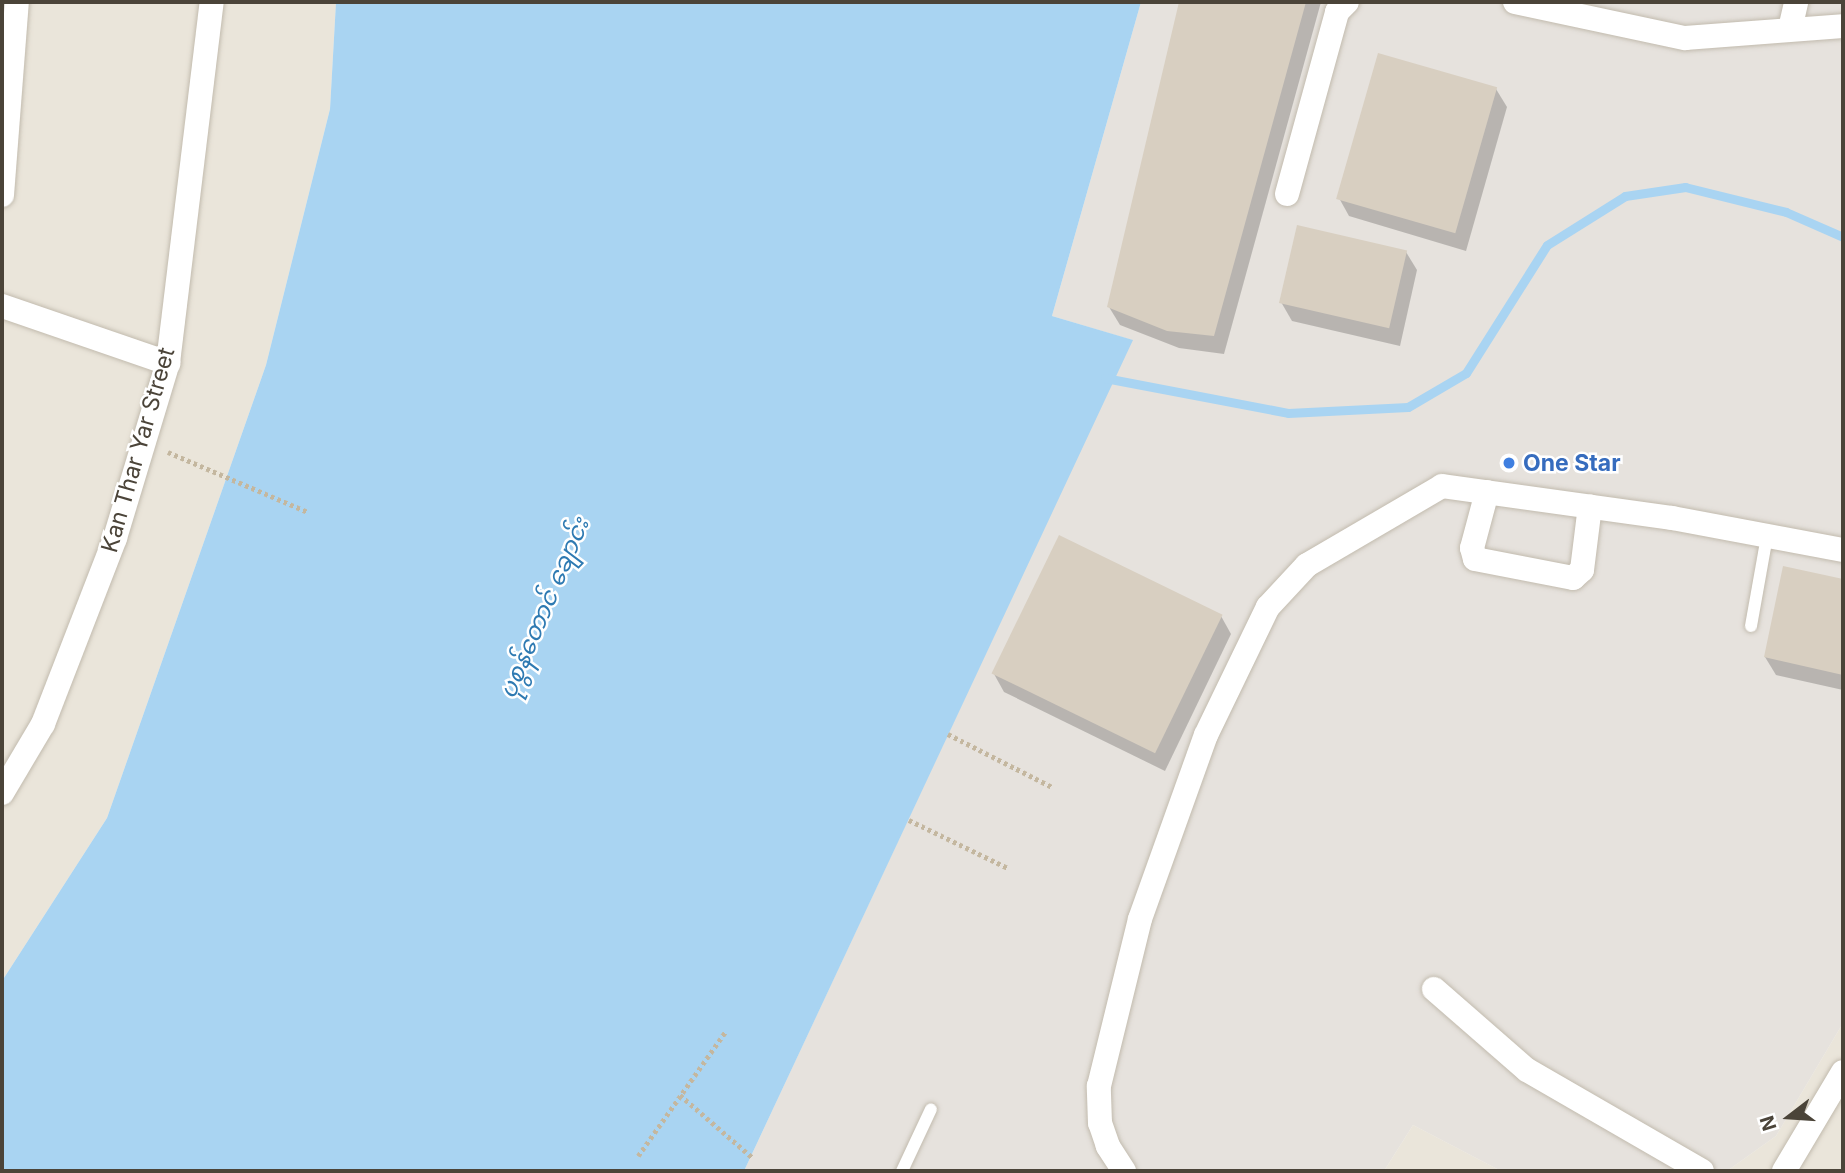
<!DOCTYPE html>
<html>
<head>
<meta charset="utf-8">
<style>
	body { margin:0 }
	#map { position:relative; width:1845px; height:1173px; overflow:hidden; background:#f6f3ec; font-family:Inter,"Noto Sans Myanmar",sans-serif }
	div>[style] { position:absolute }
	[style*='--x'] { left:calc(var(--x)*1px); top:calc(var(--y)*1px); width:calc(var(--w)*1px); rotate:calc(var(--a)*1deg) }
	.residential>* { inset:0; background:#eae5da }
	.industrial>* { inset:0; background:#e6e2dd }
	.water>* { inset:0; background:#a9d4f2 }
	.shadow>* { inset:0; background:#0003 }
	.stream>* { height:9px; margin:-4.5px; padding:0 4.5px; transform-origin:4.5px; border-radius:4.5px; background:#a9d4f2 }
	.building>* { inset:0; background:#d8cfc1; transform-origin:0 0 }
	.path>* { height:4.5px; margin-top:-2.25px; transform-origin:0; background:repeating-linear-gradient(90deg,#c4b79f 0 3.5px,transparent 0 7px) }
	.roads { filter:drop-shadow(0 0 2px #c2bbae) drop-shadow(0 0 2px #c2bbae) }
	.service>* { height:12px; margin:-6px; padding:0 6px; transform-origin:6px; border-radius:6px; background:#fff }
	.minor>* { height:24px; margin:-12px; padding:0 12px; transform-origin:12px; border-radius:12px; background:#fff }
	.dots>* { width:19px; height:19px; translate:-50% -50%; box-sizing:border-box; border:4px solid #fff; border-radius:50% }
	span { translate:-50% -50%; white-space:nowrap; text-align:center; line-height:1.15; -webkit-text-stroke:5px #fff; paint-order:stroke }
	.street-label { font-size:23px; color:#4b4439 }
	.shop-label { font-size:23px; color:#366cbe; font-weight:700 }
	.left { translate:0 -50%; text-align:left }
	.water-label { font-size:24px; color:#2e7ab2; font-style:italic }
	.frame { position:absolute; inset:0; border:4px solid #4b4439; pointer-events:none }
	.north { position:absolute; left:1754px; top:1082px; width:70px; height:70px; -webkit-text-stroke:5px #fff; paint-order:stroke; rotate:253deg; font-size:19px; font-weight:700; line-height:28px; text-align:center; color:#4b4439 }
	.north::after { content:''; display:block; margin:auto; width:24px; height:32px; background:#4b4439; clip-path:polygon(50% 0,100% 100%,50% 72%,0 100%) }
</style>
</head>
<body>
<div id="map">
	<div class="residential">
		<div style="clip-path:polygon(2px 2px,336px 2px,330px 109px,266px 365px,107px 818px,2px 981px)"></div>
		<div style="clip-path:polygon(1843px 1023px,1843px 1171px,1727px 1171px,1776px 1136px)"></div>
		<div style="clip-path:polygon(1413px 1125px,1501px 1171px,1384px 1171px)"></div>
	</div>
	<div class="industrial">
		<div style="clip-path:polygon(1141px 2px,1843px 2px,1843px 1023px,1776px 1136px,1727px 1171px,1501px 1171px,1413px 1125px,1384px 1171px,744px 1171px,1132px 340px,1052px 316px)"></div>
	</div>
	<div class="water">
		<div style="clip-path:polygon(336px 2px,1141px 2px,1052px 316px,1133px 340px,744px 1171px,2px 1171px,2px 981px,107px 818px,266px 365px,330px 109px)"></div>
	</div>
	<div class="shadow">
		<div style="clip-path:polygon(1180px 2px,1321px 2px,1224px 354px,1179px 348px,1120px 325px,1109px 307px)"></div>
		<div style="clip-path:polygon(1496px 89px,1507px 107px,1466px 251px,1349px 216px,1339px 198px)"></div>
		<div style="clip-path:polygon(1406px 252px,1417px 270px,1400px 346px,1292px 321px,1281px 302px)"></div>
		<div style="clip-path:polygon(1785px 568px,1843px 581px,1843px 690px,1776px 675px,1765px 657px)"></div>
		<div style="clip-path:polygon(1221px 616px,1231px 634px,1165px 771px,1004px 692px,994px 674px)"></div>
	</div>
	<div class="stream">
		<div style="--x:1105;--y:378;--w:186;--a:10.8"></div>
		<div style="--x:1288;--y:413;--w:120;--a:-2.9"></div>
		<div style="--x:1408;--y:407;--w:67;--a:-30.4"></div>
		<div style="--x:1466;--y:373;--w:151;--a:-57.7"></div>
		<div style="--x:1547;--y:245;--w:92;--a:-32.1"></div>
		<div style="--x:1625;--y:196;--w:61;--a:-8.5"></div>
		<div style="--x:1685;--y:187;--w:104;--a:13.9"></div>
		<div style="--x:1786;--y:212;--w:62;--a:23.7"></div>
	</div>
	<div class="building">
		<div style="clip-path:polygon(1179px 2px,1306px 2px,1214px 336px,1167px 331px,1107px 307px)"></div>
		<div style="left:1378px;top:53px;width:124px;height:152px;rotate:16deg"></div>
		<div style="left:1297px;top:225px;width:113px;height:80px;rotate:13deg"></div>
		<div style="left:1059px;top:535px;width:182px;height:154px;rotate:26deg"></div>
		<div style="clip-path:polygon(1783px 566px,1843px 579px,1843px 675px,1764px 657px)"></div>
	</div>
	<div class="path">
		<div style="--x:168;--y:452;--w:152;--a:23.2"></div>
		<div style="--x:948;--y:734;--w:117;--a:27"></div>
		<div style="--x:909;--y:820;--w:110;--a:25.9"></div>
		<div style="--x:680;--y:1095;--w:96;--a:40.8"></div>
		<div style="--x:638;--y:1156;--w:151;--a:-54.9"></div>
	</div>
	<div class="roads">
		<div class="service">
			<div style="--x:1751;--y:626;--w:91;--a:-79.9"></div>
			<div style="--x:902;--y:1171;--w:68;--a:-64.9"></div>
		</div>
		<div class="minor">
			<div style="--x:1515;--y:2;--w:174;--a:12"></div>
			<div style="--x:1685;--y:38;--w:158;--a:-4.3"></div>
			<div style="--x:1790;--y:29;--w:28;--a:-77"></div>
			<div style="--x:1287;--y:194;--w:189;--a:-74.6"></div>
			<div style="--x:1337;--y:12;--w:14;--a:-45"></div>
			<div style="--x:2;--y:195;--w:194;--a:-85.6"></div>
			<div style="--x:2;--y:306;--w:176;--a:19"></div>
			<div style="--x:1487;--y:492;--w:58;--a:105"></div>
			<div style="--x:1472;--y:548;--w:11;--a:75"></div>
			<div style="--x:1475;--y:559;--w:100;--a:11"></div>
			<div style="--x:1573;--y:578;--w:12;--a:-42"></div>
			<div style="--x:1582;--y:570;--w:64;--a:-82.9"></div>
			<div style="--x:2;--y:793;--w:80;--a:-59.3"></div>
			<div style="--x:43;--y:724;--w:199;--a:-68.8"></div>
			<div style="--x:115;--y:538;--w:183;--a:-73.2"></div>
			<div style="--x:168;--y:363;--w:364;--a:-83.1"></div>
			<div style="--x:1434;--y:989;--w:123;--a:41.1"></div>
			<div style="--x:1527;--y:1070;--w:202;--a:30"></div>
			<div style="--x:1124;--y:1171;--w:30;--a:-123"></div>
			<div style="--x:1108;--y:1146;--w:24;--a:-109"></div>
			<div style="--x:1100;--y:1123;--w:37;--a:-92"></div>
			<div style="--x:1099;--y:1086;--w:172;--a:-76.2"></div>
			<div style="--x:1140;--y:919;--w:195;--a:-70.3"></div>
			<div style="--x:1206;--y:735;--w:142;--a:-64.2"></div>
			<div style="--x:1268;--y:607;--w:57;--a:-47.1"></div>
			<div style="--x:1307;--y:565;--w:156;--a:-30.3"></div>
			<div style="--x:1442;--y:486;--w:232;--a:7.9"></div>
			<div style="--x:1672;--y:518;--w:174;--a:10.6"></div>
			<div style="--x:1784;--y:1171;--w:115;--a:-59.2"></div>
		</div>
	</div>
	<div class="dots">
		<div style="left:1509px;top:463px;background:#3f7fe0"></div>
	</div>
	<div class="street-label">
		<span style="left:138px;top:450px;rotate:-74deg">Kan Thar Yar Street</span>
	</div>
	<div class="shop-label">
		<span class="left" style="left:1523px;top:463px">One Star</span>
	</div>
	<div class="water-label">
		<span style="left:544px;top:608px;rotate:-67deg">ပုစွန်တောင် ချောင်း</span>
	</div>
	<div class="frame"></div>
	<div class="north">N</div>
</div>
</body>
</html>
